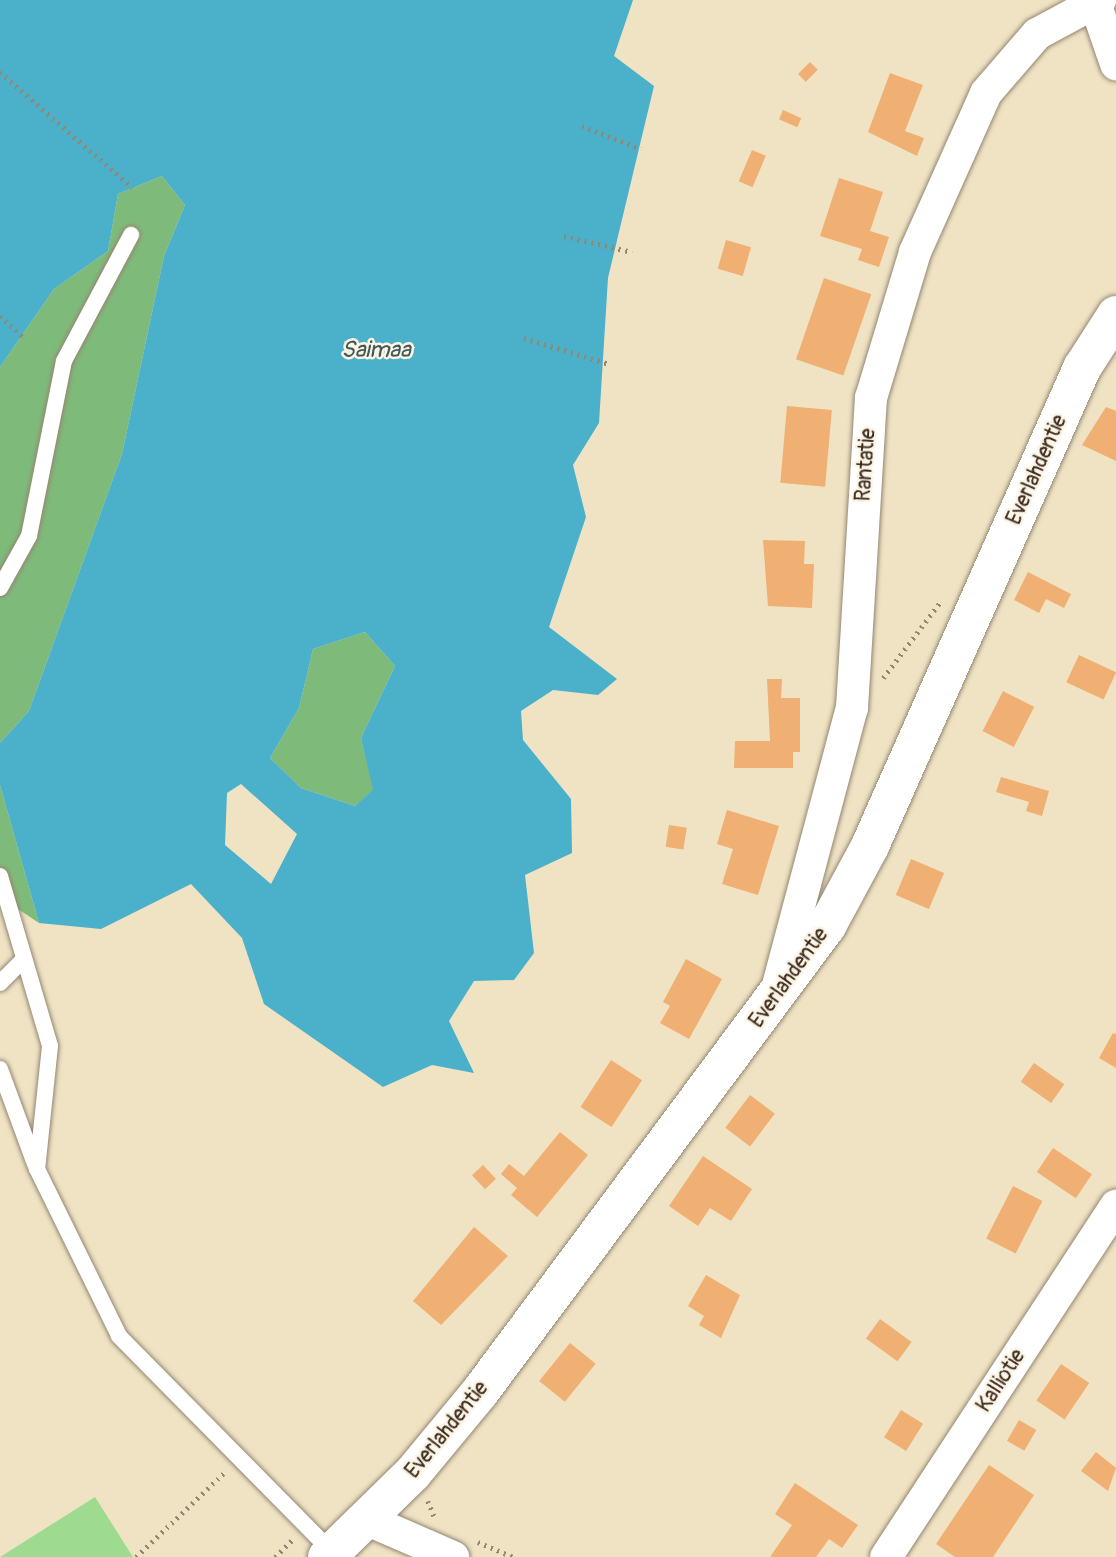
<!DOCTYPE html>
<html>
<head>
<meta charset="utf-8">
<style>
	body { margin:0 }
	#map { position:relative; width:1116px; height:1557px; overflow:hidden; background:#efe3c4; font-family:Pangolin,sans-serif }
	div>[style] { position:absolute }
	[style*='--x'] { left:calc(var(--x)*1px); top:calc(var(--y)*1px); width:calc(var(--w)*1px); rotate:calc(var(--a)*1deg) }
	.green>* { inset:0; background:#9edb90 }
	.forest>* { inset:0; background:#7ebb7a }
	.water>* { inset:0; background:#4bb0ca }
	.building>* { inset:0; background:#f0af73; transform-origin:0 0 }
	.path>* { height:4.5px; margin-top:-2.25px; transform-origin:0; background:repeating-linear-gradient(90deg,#958671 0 2px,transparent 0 7px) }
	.roads { filter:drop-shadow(0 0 2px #958671) drop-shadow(0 0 2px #958671) }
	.service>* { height:16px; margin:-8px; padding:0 8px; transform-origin:8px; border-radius:8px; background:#fff }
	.minor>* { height:32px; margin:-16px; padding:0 16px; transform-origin:16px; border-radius:16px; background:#fff }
	.tertiary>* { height:38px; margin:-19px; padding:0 19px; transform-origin:19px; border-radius:19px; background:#fff }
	span { translate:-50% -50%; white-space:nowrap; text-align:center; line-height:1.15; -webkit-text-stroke:5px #fcf5e5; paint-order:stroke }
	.street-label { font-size:21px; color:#3b2a1e }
	.water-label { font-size:23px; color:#41595a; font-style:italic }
</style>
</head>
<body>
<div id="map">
	<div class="green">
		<div style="clip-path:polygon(95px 1497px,133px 1557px,0 1557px)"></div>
	</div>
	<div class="forest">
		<div style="clip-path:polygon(162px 176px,185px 205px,164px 256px,122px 454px,29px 711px,0 743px,0 367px,54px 289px,108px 251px,118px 194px)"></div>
		<div style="clip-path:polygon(365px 632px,395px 666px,361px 738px,374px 790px,355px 806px,301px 788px,270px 758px,299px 708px,313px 649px)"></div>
		<div style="clip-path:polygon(0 785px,39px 923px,0 897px)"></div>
	</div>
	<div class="water">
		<div style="clip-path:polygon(evenodd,0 0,633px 0,614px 56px,654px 86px,608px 278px,599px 423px,573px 465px,586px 517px,549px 627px,617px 679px,598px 695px,553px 690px,521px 711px,523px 740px,571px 799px,572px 853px,525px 875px,534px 953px,514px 980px,474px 981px,449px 1021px,474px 1073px,432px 1065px,383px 1087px,264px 1004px,242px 938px,191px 884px,101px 929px,39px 923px,0 785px,0 743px,29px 711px,122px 454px,164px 256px,185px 205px,162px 176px,118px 194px,108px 251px,54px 289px,0 367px,0 0,365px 632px,395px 666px,361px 738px,373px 790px,355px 806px,301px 788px,270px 758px,299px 708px,313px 649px,365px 632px,0 0,241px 784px,297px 834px,271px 884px,225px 845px,227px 793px,241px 784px)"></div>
	</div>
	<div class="building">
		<div style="left:810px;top:62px;width:11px;height:17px;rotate:45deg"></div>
		<div style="clip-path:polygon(890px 73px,923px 85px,905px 131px,924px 138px,917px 156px,868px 132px)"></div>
		<div style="left:783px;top:110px;width:20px;height:10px;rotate:24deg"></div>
		<div style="left:752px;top:150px;width:15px;height:34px;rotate:23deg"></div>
		<div style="clip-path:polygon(839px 178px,883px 192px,870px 231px,889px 237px,879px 267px,858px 260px,862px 249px,820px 236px)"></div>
		<div style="left:726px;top:240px;width:26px;height:30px;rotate:16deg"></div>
		<div style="left:824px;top:278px;width:50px;height:86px;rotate:19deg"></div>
		<div style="left:787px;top:406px;width:45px;height:77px;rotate:5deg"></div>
		<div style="clip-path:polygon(1106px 407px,1116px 411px,1116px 461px,1082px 445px)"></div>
		<div style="clip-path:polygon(763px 540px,805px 541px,804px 564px,814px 564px,812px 608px,768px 606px)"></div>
		<div style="clip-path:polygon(1028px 572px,1071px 594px,1064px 608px,1046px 599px,1039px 613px,1014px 600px)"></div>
		<div style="left:1079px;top:655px;width:41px;height:30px;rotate:25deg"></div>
		<div style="clip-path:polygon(767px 679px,782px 679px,781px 698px,800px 698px,800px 752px,793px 752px,793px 768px,734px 768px,735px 741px,770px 741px)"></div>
		<div style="left:1003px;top:691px;width:35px;height:45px;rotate:27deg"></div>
		<div style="clip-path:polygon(1001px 777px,1049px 791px,1042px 816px,1026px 811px,1029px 802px,996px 792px)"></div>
		<div style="clip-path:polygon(727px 810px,779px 826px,758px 895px,722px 884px,733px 849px,717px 844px)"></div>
		<div style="left:669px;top:825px;width:18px;height:22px;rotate:9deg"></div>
		<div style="left:911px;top:859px;width:36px;height:39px;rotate:23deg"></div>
		<div style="clip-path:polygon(686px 959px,722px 979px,689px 1039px,660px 1023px,670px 1006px,663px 1002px)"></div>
		<div style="clip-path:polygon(1113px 1033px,1116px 1034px,1116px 1068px,1099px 1058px)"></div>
		<div style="left:611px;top:1060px;width:37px;height:56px;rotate:33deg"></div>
		<div style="left:1034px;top:1063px;width:37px;height:23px;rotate:35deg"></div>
		<div style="left:750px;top:1095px;width:31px;height:41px;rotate:37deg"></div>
		<div style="clip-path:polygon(560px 1132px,588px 1155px,537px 1217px,511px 1195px,517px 1188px,501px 1174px,509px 1164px,524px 1176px)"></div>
		<div style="left:1053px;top:1148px;width:47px;height:29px;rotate:34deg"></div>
		<div style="clip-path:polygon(703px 1156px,752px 1189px,731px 1221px,710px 1208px,698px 1226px,669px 1206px)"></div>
		<div style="left:483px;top:1165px;width:19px;height:15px;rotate:47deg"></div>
		<div style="left:1013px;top:1186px;width:33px;height:59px;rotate:27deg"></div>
		<div style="clip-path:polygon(474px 1227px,508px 1256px,441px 1325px,413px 1301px)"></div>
		<div style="clip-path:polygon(706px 1275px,740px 1295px,721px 1338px,699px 1325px,704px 1316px,688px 1306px)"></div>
		<div style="left:880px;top:1319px;width:39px;height:24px;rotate:36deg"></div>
		<div style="left:570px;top:1343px;width:33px;height:49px;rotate:39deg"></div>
		<div style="left:1061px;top:1364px;width:34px;height:44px;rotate:34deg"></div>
		<div style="left:901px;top:1410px;width:26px;height:32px;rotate:32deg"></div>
		<div style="left:1019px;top:1420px;width:20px;height:24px;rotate:30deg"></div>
		<div style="clip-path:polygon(1096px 1452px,1116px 1468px,1108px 1491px,1081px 1471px)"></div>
		<div style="clip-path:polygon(989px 1465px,1034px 1495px,993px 1557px,955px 1557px,936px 1544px)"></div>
		<div style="clip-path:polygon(795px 1483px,858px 1525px,842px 1548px,829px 1539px,816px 1557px,770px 1557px,792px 1525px,775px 1514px)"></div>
	</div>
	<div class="path">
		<div style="--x:0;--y:72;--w:176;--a:41.1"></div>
		<div style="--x:582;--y:126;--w:63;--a:21.3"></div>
		<div style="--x:564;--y:236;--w:70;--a:13.2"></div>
		<div style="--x:0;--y:316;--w:30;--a:42"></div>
		<div style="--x:524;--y:338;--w:89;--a:17"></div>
		<div style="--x:883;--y:678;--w:96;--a:-53"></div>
		<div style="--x:428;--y:1501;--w:18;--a:68"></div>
		<div style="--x:478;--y:1542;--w:38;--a:23"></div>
		<div style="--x:136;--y:1557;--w:124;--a:-43.7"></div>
		<div style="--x:275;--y:1557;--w:24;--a:-45"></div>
	</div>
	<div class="roads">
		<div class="service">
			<div style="--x:0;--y:588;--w:60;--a:-60.9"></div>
			<div style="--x:29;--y:536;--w:178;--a:-78.7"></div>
			<div style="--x:64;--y:361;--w:143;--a:-62"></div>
			<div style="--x:0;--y:876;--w:177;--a:73.6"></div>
			<div style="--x:50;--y:1046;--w:124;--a:96"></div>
			<div style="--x:37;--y:1169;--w:186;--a:63.8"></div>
			<div style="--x:119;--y:1336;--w:303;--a:45.4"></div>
			<div style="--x:0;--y:983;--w:33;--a:-45"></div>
			<div style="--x:0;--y:1069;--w:101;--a:69.8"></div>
		</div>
		<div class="minor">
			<div style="--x:1095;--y:3;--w:65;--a:71"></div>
			<div style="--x:776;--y:993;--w:295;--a:-75.1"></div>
			<div style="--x:852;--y:708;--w:311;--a:-86.5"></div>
			<div style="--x:871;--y:398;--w:152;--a:-73.2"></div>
			<div style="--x:915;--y:252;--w:174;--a:-65.9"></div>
			<div style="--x:986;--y:93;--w:78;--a:-49.2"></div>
			<div style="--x:1037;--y:34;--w:72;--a:-28.4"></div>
			<div style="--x:368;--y:1520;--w:93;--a:23.5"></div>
			<div style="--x:886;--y:1557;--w:420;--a:-56.8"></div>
		</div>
		<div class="tertiary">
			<div style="--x:327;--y:1557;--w:120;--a:-44.3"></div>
			<div style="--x:413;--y:1473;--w:105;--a:-50.4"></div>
			<div style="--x:480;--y:1392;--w:581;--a:-53.33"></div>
			<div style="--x:827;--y:926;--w:91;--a:-61.7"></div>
			<div style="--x:870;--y:846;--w:523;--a:-66.08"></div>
			<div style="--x:1082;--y:368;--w:63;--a:-57.3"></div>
		</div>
	</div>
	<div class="street-label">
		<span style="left:866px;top:465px;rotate:-86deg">Rantatie</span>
		<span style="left:1037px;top:470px;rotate:-66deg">Everlahdentie</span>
		<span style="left:789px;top:978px;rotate:-54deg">Everlahdentie</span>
		<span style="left:1001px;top:1381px;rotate:-57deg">Kalliotie</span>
		<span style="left:447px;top:1430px;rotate:-51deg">Everlahdentie</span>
	</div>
	<div class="water-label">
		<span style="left:376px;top:350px">Saimaa</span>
	</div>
</div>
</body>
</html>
